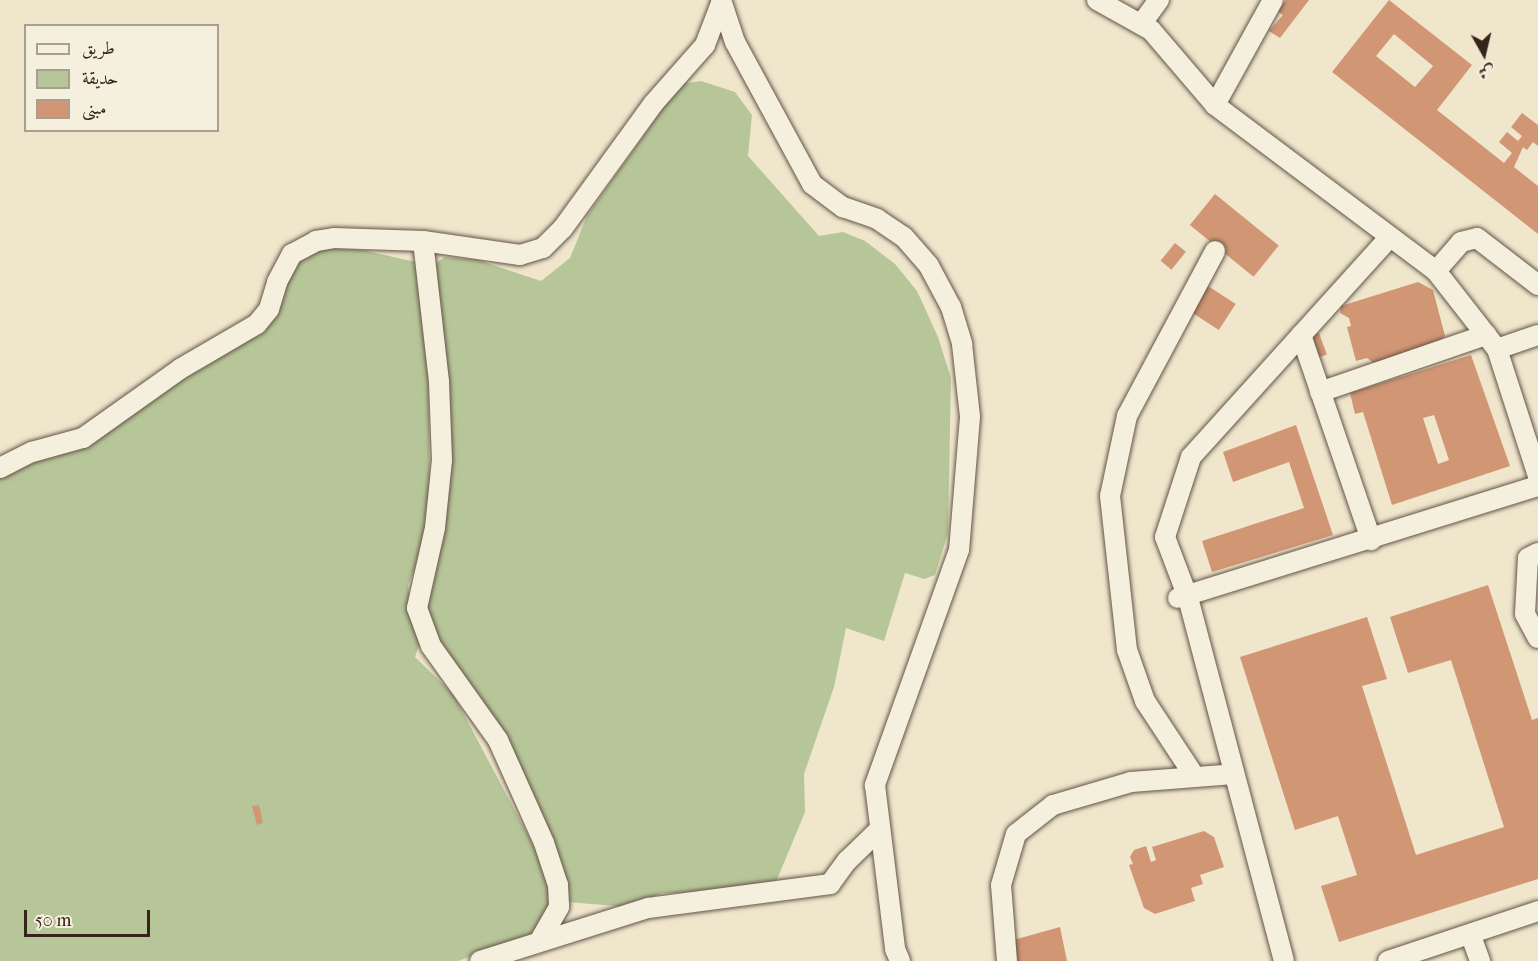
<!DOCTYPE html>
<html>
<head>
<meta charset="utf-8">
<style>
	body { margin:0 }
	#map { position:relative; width:1538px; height:961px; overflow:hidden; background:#efe6cc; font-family:"IM FELL French Canon",Amiri,serif }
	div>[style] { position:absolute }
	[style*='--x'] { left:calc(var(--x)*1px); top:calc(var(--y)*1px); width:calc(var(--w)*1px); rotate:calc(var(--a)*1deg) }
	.green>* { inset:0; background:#b7c699 }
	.building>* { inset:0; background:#d19674; transform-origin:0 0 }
	.roads { filter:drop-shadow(0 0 2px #645447) drop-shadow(0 0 2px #645447) }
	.minor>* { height:20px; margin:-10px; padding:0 10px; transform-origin:10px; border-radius:10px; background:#f5efde }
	span { translate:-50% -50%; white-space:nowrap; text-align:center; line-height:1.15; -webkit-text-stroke:5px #f5efde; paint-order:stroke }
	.legend { position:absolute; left:24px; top:24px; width:195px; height:108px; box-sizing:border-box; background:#f5efde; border:2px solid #a99e90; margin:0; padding:8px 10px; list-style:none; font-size:18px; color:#36241b }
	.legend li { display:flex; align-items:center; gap:12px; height:30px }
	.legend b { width:30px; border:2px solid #a99e90 }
	.north { position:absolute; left:1454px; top:24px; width:60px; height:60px; -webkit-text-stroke:4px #f5efde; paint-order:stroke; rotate:172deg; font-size:16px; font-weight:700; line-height:24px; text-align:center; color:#36241b }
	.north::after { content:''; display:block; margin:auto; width:21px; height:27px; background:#36241b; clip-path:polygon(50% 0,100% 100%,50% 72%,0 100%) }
	.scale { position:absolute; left:24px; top:910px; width:126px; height:27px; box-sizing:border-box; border:3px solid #36241b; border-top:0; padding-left:8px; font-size:18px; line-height:21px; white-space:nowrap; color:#36241b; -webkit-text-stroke:4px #f5efde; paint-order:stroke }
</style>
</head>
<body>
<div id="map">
	<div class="green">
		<div style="clip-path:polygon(701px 81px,735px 92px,752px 115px,748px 156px,819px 236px,843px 232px,865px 241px,895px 264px,917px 291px,938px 337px,951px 378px,948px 533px,935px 575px,924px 579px,905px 573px,884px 641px,846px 628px,834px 687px,804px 774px,805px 812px,776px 882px,712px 892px,662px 893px,629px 907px,567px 902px,547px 832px,435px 649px,423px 593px,446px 424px,442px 315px,429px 268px,445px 257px,478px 260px,541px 281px,570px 258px,587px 216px,680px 84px)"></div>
		<div style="clip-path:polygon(321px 247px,362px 250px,416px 262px,428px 350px,430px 505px,422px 551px,408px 585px,412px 618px,421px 639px,415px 657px,453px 694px,539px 856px,552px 891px,547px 920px,533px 935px,458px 961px,0 961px,0 472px,248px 336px,288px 271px)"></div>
	</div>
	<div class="building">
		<div style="clip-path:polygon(1286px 0,1309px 0,1280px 38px,1269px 31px,1283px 15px,1277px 11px)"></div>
		<div style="clip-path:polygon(evenodd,1389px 0,1472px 65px,1437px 110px,1504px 163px,1512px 153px,1499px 142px,1507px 132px,1518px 141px,1522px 136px,1511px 127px,1522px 113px,1538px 125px,1538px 146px,1533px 142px,1527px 150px,1523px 147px,1514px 167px,1538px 186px,1538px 234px,1332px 72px,1389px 0,1394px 34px,1433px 66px,1415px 87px,1376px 56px,1394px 34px)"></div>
		<div style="left:1215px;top:194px;width:82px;height:40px;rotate:39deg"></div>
		<div style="left:1175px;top:243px;width:14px;height:23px;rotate:39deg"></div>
		<div style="clip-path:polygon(1418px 282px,1433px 290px,1445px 336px,1437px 343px,1375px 364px,1367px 358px,1356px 361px,1347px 327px,1351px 326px,1349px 318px,1340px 313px,1341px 306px)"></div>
		<div style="left:1208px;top:286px;width:33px;height:31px;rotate:33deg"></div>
		<div style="left:1319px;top:333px;width:23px;height:12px;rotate:70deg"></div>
		<div style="clip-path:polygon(evenodd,1471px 355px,1510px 466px,1392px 505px,1363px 412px,1355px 414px,1350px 393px,1471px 355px,1434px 415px,1449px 460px,1438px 464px,1423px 418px,1434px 415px)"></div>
		<div style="clip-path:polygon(1296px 425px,1333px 535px,1212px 572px,1202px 541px,1304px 508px,1289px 462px,1233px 482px,1223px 452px)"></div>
		<div style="clip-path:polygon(1488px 585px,1532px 720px,1538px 718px,1538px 879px,1339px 942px,1321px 886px,1357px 875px,1338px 816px,1295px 830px,1240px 657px,1367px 617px,1387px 679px,1362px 686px,1416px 855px,1504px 827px,1451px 660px,1408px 673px,1390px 617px)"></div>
		<div style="clip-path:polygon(259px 805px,263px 823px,257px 825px,252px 806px)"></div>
		<div style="clip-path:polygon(1204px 831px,1214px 837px,1224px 867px,1200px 875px,1203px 884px,1191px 888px,1195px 901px,1155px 914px,1144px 908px,1129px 865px,1133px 864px,1130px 857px,1134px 850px,1146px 846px,1151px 862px,1156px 860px,1152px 847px)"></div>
		<div style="clip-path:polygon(1060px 927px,1067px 961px,1014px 961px,1010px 941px)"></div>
	</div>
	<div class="roads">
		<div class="minor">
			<div style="--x:721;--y:0;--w:44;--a:71.6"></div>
			<div style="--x:735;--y:42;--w:162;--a:61.5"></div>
			<div style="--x:812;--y:184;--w:39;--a:37"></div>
			<div style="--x:843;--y:207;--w:36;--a:19"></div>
			<div style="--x:877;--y:219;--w:32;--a:34"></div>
			<div style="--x:904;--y:237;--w:38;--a:49"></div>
			<div style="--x:929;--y:266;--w:47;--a:61.8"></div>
			<div style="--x:951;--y:307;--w:39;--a:73"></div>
			<div style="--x:962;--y:344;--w:73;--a:83.7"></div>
			<div style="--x:970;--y:417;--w:133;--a:94.7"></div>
			<div style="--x:959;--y:550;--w:250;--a:109.7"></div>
			<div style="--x:875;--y:785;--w:165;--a:83"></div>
			<div style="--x:895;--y:949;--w:13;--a:67"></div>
			<div style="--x:1097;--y:0;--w:62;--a:29.1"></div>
			<div style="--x:1151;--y:30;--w:99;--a:49.5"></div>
			<div style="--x:1215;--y:105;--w:276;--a:36.9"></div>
			<div style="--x:1436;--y:271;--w:99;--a:52"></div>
			<div style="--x:1497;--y:349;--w:133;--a:72.1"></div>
			<div style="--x:1142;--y:23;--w:29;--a:-54"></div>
			<div style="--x:1215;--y:105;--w:120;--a:-61.1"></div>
			<div style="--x:423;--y:241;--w:142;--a:83.5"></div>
			<div style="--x:439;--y:382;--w:78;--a:87.8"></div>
			<div style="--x:442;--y:460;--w:68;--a:95.9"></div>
			<div style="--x:435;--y:528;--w:82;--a:102.7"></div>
			<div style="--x:417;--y:608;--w:40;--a:69.8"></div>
			<div style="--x:431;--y:646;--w:115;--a:54.5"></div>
			<div style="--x:498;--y:740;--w:113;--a:65.9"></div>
			<div style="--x:544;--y:843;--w:44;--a:71.6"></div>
			<div style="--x:558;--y:885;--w:22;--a:87"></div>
			<div style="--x:559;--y:907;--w:40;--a:119.7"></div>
			<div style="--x:1436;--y:271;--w:38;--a:-49"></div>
			<div style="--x:1461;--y:242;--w:16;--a:-14"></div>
			<div style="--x:1477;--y:238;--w:77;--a:37.6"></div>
			<div style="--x:1301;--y:335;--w:217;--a:71.1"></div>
			<div style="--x:1497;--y:349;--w:43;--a:-18.9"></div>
			<div style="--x:1320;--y:392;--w:176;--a:-19"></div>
			<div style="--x:0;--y:468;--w:36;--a:-27"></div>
			<div style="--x:32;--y:452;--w:53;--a:-15.4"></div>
			<div style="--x:83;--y:438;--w:119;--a:-35.4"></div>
			<div style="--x:180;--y:369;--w:89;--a:-30.3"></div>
			<div style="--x:257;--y:324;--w:19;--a:-51"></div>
			<div style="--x:269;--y:309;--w:28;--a:-73"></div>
			<div style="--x:277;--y:282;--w:32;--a:-62"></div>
			<div style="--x:292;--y:254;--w:27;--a:-28"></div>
			<div style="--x:316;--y:241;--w:18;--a:-9"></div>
			<div style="--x:334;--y:238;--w:89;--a:1.9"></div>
			<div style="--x:423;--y:241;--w:98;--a:8.2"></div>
			<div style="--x:520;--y:255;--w:24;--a:-17"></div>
			<div style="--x:543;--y:248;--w:28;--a:-45"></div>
			<div style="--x:563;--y:228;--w:153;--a:-54"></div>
			<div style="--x:653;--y:104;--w:79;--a:-48.6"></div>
			<div style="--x:705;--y:45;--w:45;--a:-69.1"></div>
			<div style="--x:1538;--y:553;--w:11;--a:153"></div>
			<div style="--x:1528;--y:558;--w:56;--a:93.1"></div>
			<div style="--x:1525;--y:614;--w:27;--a:62"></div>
			<div style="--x:1178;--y:598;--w:377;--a:-17.3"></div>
			<div style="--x:1195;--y:777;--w:91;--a:-123.3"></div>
			<div style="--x:1145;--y:701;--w:54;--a:-109.4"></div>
			<div style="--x:1127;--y:650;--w:155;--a:-96.3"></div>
			<div style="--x:1110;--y:496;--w:82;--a:-78"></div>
			<div style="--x:1127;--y:416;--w:187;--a:-61.9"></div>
			<div style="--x:1471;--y:936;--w:27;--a:70"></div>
			<div style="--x:480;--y:961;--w:176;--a:-17.5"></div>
			<div style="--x:648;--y:908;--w:184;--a:-7.5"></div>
			<div style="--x:830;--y:884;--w:29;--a:-54"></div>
			<div style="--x:847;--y:861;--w:46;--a:-44.1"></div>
			<div style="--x:1007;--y:961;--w:76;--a:-94.5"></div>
			<div style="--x:1001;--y:885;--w:53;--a:-73.6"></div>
			<div style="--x:1016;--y:834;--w:47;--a:-38.1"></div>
			<div style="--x:1053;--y:805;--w:81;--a:-16.4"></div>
			<div style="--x:1131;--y:782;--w:103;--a:-4.4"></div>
			<div style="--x:1284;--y:961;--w:379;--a:-104.8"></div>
			<div style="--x:1187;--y:595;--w:62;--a:-110.8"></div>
			<div style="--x:1165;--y:537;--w:84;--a:-72"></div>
			<div style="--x:1191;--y:457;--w:294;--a:-47.9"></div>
			<div style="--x:1388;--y:961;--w:158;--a:-18.4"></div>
		</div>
	</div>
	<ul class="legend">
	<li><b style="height:8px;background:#f5efde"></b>طريق</li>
	<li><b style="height:16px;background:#b7c699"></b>حديقة</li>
	<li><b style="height:16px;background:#d19674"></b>مبنى</li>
	</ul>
	<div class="north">ش</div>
	<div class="scale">50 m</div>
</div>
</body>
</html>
